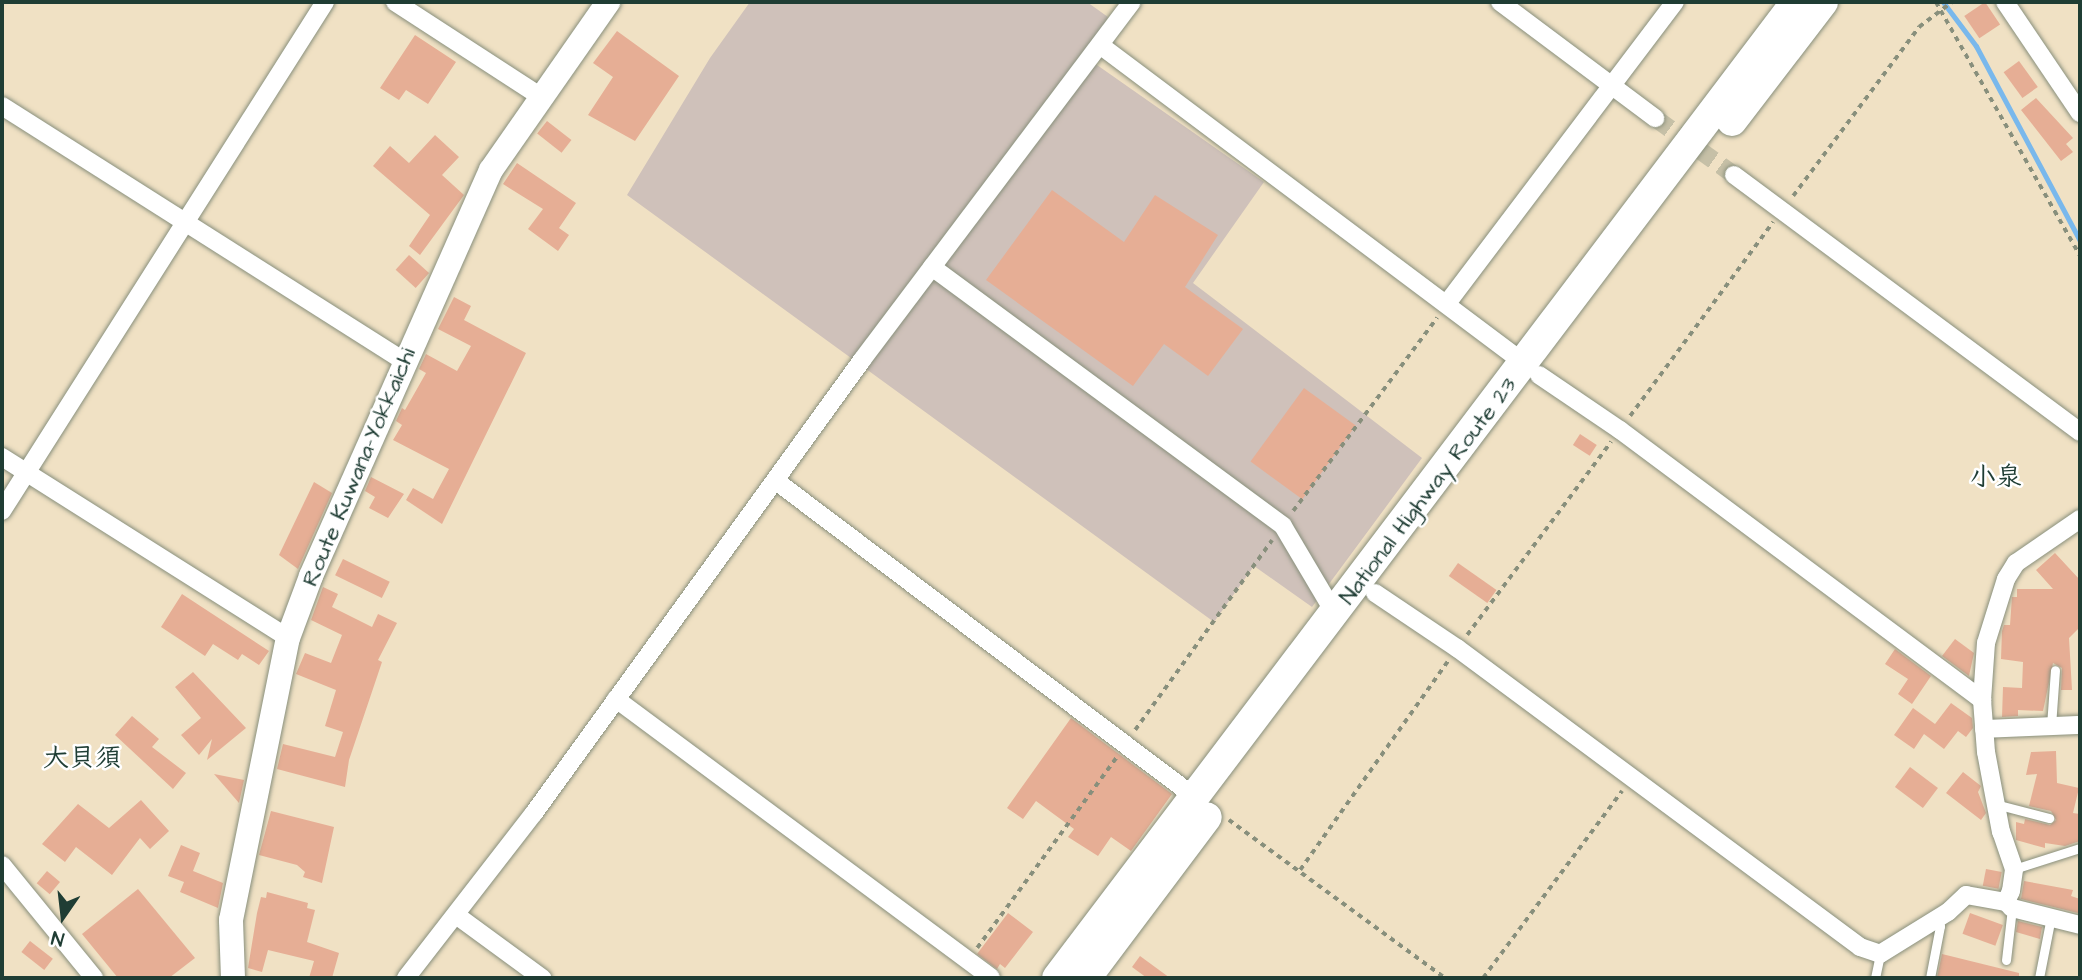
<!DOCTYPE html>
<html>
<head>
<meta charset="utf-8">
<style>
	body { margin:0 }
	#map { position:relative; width:2082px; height:980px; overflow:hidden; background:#f0e1c4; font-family:"Architects Daughter","Klee One",sans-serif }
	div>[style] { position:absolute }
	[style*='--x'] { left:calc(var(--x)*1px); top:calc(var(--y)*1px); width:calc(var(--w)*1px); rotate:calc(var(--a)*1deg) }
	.industrial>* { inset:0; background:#cfc1ba }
	.stream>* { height:5px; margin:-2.5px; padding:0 2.5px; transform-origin:2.5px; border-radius:2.5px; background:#79b8ec }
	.building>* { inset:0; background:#e6ae95; transform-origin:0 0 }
	.minor-tunnel>* { height:18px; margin-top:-9px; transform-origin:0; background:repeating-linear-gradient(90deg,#c6c0a7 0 18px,transparent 0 27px) }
	.path>* { height:3.5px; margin-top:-1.75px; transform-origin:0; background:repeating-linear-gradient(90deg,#888f7c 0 5px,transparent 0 10px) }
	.roads { filter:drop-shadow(0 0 2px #888f7c) drop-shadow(0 0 2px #888f7c) }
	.service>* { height:9px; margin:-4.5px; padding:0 4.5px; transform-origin:4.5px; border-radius:4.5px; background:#fff }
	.minor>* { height:18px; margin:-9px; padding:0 9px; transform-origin:9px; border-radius:9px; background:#fff }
	.secondary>* { height:24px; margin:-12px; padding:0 12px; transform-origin:12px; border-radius:12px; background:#fff }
	.trunk>* { height:30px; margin:-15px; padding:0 15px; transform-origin:15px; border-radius:15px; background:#fff }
	span { translate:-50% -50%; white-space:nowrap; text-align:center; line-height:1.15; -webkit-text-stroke:5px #fff; paint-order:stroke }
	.street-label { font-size:23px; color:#1f3d34 }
	.quarter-label { font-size:26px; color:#1f3d34; font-weight:700 }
	.frame { position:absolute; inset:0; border:4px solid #1f3d34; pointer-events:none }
	.north { position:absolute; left:28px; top:882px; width:70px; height:70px; -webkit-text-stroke:5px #fff; paint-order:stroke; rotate:194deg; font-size:19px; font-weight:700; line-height:28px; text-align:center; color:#1f3d34 }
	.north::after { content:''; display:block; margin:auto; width:24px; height:32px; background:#1f3d34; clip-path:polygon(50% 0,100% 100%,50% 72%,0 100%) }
</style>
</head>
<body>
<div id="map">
	<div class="industrial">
		<div style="clip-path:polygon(750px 2px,1087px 2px,1108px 17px,1087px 58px,1264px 182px,1193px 283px,1422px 458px,1312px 607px,1254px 566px,1214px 622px,627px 195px,710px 58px)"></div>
	</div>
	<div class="stream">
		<div style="--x:1943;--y:2;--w:55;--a:53.1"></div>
		<div style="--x:1976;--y:46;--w:221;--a:61.9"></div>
	</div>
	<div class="building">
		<div style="left:1985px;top:2px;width:27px;height:25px;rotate:56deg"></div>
		<div style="clip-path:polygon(617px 31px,679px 76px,635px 141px,588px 115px,613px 77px,593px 63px)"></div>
		<div style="clip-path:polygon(415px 35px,456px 62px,428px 104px,406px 90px,399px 100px,380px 88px)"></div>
		<div style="left:2019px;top:61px;width:32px;height:19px;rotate:54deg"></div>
		<div style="clip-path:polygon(2036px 98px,2073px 138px,2066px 144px,2073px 152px,2061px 161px,2021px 110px)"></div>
		<div style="left:547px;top:121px;width:31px;height:16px;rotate:38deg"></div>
		<div style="clip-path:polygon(435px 135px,459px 157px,442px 175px,464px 195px,420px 255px,409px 246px,430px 215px,373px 166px,390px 146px,409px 163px)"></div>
		<div style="clip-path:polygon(517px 163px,576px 203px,559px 228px,569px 235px,558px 251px,528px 229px,543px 209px,503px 184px)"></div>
		<div style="clip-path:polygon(1052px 190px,1124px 242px,1155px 195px,1218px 235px,1185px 287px,1243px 329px,1208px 376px,1164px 344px,1133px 386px,986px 280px)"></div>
		<div style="left:409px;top:255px;width:27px;height:20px;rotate:42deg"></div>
		<div style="clip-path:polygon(454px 297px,471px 306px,464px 320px,526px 353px,442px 524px,406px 500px,413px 488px,433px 499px,449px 469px,393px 440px,402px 425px,396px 421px,402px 408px,405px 410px,426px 373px,419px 369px,426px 354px,457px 371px,471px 346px,438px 329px)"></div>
		<div style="left:1304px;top:388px;width:64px;height:91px;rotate:36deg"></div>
		<div style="left:1580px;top:434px;width:20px;height:13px;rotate:33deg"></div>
		<div style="clip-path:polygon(371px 477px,404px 494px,388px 518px,369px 508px,375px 497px,365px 491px)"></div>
		<div style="clip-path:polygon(314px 482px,332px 493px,298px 569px,279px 555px)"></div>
		<div style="clip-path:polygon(2055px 553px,2080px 580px,2080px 627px,2069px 638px,2072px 690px,2061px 690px,2062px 668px,2053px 663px,2043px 711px,2018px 710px,2018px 716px,2002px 717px,2003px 687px,2022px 688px,2023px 662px,2001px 659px,2002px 631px,2004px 625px,2010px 625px,2012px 597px,2017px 597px,2017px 589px,2053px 589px,2036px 570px)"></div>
		<div style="left:343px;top:559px;width:52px;height:18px;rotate:26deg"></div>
		<div style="left:1458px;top:563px;width:47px;height:16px;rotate:35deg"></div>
		<div style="clip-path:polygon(323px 587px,338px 594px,332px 607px,372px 627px,378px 614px,397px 623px,378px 660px,382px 662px,349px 760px,345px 787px,277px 769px,283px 744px,335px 757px,343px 732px,325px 726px,336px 690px,296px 674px,305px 653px,331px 663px,342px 635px,311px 620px)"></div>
		<div style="clip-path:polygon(182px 594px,269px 651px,259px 665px,242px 654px,238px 660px,213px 644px,205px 656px,161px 627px)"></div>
		<div style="clip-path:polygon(1955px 639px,1974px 653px,1969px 676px,1942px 656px)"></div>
		<div style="clip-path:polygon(1895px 649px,1931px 676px,1912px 704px,1898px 694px,1908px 679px,1885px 664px)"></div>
		<div style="clip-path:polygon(193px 672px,246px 728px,207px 760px,212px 739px,199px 755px,181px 735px,201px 718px,175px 687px)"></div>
		<div style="clip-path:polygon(1951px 703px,1972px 718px,1973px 728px,1966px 737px,1958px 731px,1944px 749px,1924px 734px,1914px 749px,1894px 735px,1913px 708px,1935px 724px)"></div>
		<div style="clip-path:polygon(132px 716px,159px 739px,152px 747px,186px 773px,173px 789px,115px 735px)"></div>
		<div style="clip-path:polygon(1071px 718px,1172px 794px,1131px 851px,1111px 837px,1098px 856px,1068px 837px,1074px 829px,1036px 801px,1023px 819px,1007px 808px)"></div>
		<div style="clip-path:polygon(2056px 751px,2057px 783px,2079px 788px,2073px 813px,2080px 814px,2080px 841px,2065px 846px,2045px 843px,2045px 848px,2016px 840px,2016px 822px,2024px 824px,2025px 819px,2050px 825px,2056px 820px,2051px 811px,2029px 806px,2037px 774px,2026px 775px,2031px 752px)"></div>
		<div style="left:1910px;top:767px;width:35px;height:25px;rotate:37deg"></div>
		<div style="clip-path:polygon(1963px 772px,1981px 786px,1978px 792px,1986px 813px,1981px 820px,1946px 793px)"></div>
		<div style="clip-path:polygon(214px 774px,244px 780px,239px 803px)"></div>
		<div style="clip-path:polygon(141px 800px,169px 831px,150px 849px,140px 838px,112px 875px,76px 847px,65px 862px,42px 844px,78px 804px,109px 828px)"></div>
		<div style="clip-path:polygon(271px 811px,334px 827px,322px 883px,303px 877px,305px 872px,297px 865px,259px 855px)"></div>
		<div style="clip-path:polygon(181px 845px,200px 853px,193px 871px,223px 883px,218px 908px,180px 892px,184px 882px,168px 876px)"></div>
		<div style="left:1986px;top:869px;width:16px;height:17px;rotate:11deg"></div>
		<div style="left:47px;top:871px;width:17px;height:16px;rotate:40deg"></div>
		<div style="clip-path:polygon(2024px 881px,2073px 890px,2071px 896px,2080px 899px,2078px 913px,2021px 899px)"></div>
		<div style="clip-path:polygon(138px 889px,195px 958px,169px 978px,118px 978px,82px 934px)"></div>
		<div style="clip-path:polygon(267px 892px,308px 903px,307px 908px,315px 910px,307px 942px,339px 953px,332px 978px,309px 978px,314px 961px,268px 950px,262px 972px,248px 968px,257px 913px,261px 897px,266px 898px)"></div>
		<div style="clip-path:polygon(1008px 913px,1033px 932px,1005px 968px,1000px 964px,997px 969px,977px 954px)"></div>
		<div style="left:1970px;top:913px;width:35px;height:22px;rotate:20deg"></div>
		<div style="clip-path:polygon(2018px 921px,2042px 927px,2040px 939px,2016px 932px)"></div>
		<div style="left:30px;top:941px;width:29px;height:14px;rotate:38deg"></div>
		<div style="clip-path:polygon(1942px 954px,2019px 973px,2019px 978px,1937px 978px)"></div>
		<div style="clip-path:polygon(1140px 956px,1170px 978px,1147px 978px,1132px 967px)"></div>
	</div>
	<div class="minor-tunnel">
		<div style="--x:1655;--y:118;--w:97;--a:35.8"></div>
	</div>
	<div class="path">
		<div style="--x:1936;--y:2;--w:292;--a:60.4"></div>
		<div style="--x:1793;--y:196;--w:211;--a:-53.3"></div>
		<div style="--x:1919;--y:27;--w:41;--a:-37.1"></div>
		<div style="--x:1630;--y:416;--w:241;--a:-53.6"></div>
		<div style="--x:1293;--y:511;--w:241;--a:-53.3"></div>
		<div style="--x:1467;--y:635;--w:241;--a:-53.3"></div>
		<div style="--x:1135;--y:730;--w:234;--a:-54.2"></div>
		<div style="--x:1229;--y:820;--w:268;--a:36.2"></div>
		<div style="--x:1300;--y:870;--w:256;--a:-54.7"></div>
		<div style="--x:977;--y:948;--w:237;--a:-53.8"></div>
		<div style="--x:1483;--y:978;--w:233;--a:-53.4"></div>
	</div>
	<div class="roads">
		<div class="service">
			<div style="--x:2051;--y:726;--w:56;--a:-85.9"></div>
			<div style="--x:1999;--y:805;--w:52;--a:14.6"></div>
			<div style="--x:2014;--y:869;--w:69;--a:-17.7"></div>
			<div style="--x:2006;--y:960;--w:52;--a:-83.4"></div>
			<div style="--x:1875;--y:978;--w:25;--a:-78"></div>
			<div style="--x:1930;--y:978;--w:53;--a:-79.1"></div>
			<div style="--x:1940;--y:926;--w:7;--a:-117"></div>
			<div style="--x:2039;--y:978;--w:62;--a:-78.9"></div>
		</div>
		<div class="minor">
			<div style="--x:395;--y:2;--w:173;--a:33"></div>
			<div style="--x:1500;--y:2;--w:194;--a:36.8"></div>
			<div style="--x:2005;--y:2;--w:134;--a:56"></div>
			<div style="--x:1100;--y:45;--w:530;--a:36.87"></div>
			<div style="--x:2;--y:106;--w:476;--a:32.4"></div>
			<div style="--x:1734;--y:175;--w:431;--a:36.6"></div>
			<div style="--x:932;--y:267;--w:436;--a:36.4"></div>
			<div style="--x:1283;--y:526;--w:102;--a:59.4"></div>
			<div style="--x:1448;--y:302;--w:376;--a:-52.9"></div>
			<div style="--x:1539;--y:375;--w:98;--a:34.2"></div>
			<div style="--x:1620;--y:430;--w:452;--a:36.7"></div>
			<div style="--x:2;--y:457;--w:338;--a:32.3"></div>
			<div style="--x:776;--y:481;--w:526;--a:37.04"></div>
			<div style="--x:2;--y:511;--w:603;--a:-57.6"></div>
			<div style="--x:1375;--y:593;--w:99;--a:33.9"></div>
			<div style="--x:1457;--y:648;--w:502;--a:36.57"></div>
			<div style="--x:1860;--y:947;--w:21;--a:19"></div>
			<div style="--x:1880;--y:954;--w:80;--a:-31.7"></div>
			<div style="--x:1948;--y:912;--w:25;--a:-43"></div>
			<div style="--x:1966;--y:895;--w:41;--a:9.9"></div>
			<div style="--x:2006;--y:902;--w:12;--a:-66"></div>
			<div style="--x:2011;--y:891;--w:22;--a:-82"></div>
			<div style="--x:2014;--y:869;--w:39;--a:-109"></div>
			<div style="--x:2001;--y:832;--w:81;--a:-100.6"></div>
			<div style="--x:1986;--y:752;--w:52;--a:-94.4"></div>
			<div style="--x:1982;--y:700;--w:57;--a:-86"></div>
			<div style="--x:1986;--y:643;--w:67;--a:-72.6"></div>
			<div style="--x:2006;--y:579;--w:19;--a:-58"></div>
			<div style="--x:2016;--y:563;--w:78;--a:-34.5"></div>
			<div style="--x:616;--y:699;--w:467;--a:36.6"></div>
			<div style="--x:1984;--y:729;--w:96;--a:-2.4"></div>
			<div style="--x:2;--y:865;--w:146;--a:50.8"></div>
			<div style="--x:2006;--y:902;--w:8;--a:45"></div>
			<div style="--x:2012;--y:908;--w:70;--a:14"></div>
			<div style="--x:456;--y:915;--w:107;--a:36.2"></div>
			<div style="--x:406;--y:978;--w:209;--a:-52.2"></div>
			<div style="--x:534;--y:813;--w:559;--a:-54.09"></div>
			<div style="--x:862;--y:360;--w:448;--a:-53"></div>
		</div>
		<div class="secondary">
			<div style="--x:233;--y:978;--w:58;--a:-92"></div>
			<div style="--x:231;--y:920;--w:288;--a:-78.6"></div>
			<div style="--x:288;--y:638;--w:66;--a:-69.6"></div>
			<div style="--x:311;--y:576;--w:444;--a:-66.1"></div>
			<div style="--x:491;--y:170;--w:205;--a:-55.1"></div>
		</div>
		<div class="trunk">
			<div style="--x:1732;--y:121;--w:150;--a:-52.6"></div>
			<div style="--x:1057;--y:978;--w:1224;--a:-52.87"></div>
			<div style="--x:1086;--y:978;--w:201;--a:-53.1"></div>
		</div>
	</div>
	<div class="street-label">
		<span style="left:359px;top:467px;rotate:-67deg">Route Kuwana-Yokkaichi</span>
		<span style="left:1428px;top:491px;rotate:-53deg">National Highway Route 23</span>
	</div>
	<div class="quarter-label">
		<span style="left:1996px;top:478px">小泉</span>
		<span style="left:82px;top:759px">大貝須</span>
	</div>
	<div class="frame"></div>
	<div class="north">N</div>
</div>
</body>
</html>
